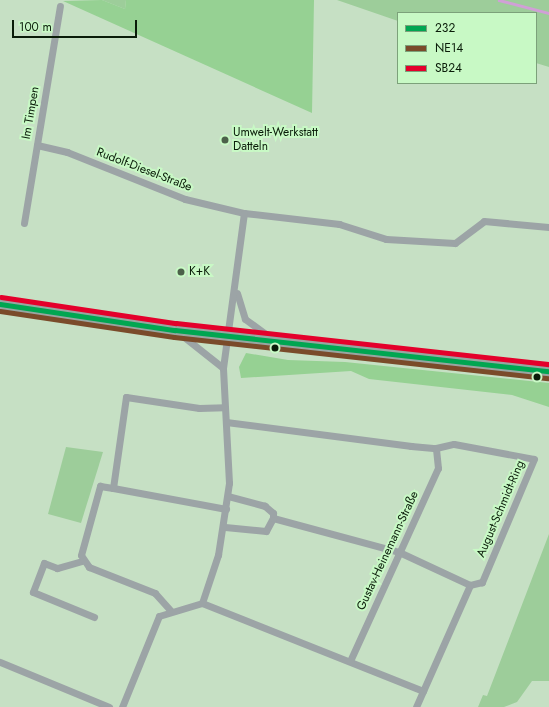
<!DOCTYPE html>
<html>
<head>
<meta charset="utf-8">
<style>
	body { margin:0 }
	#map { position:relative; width:549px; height:707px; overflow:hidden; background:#c6e0c4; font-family:Jost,sans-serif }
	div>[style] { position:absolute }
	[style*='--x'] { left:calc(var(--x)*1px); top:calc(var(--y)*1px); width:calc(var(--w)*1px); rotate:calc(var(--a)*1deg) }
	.green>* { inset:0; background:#9dcd9a }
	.forest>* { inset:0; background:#96d193 }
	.stream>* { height:2.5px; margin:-1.25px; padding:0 1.25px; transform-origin:1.25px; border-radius:1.25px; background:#d0a0d6 }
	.minor>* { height:7px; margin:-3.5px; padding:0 3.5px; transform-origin:3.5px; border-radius:3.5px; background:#9ca4a6 }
	.primary>* { height:12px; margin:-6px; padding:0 6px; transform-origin:6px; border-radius:6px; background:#98a6a2 }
	.bus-1>* { height:5px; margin:-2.5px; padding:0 2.5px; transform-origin:2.5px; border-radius:2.5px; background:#00a651 }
	.bus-2>* { height:5px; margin:-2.5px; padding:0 2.5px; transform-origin:2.5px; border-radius:2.5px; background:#7a4b2a }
	.bus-3>* { height:5px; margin:-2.5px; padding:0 2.5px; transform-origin:2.5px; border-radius:2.5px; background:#e4002b }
	.dots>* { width:11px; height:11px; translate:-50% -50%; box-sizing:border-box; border:2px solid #c8f9c5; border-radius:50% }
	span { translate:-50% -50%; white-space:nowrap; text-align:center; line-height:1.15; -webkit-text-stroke:4px #c8f9c5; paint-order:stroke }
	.street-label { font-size:12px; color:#0a1c09 }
	.poi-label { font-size:12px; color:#0a1c09 }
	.left { translate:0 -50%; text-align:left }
	.legend { position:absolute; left:397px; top:12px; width:140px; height:72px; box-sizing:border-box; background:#c8f9c5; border:1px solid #7ca17a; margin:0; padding:5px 7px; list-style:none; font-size:12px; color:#0a1c09 }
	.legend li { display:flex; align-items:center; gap:8px; height:20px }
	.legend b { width:20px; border:1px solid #7ca17a }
	.scale { position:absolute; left:12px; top:20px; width:125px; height:18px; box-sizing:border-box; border:2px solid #0a1c09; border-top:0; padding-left:5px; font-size:12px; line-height:14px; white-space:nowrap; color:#0a1c09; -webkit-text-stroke:3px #c8f9c5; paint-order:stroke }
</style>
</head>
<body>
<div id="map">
	<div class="green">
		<div style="clip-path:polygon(102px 0,126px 0,125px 9px)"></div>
		<div style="clip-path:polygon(337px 0,549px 0,549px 67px,536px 63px,536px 13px,398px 13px,398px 21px)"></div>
		<div style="clip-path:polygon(66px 447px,103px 452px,81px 523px,48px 514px)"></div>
		<div style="clip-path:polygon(549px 534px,549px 681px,532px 681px,517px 702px,504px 707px,478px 707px,483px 695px,487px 696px)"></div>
	</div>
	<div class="forest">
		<div style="clip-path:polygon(102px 0,125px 9px,126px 0,314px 0,312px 113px,63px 1px)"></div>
		<div style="clip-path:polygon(246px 353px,288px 360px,345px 362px,549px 383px,549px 407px,512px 395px,369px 379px,351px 371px,241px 378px,239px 367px)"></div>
	</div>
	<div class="stream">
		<div style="--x:499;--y:0;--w:52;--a:14.6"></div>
	</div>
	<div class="minor">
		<div style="--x:37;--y:145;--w:31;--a:13"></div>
		<div style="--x:67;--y:152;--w:127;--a:21.7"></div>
		<div style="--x:185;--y:199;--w:61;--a:13.3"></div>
		<div style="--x:244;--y:213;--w:96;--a:6.6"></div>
		<div style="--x:339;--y:224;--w:49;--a:17.7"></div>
		<div style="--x:386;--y:239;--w:69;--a:3.3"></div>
		<div style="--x:455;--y:243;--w:36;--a:-37"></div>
		<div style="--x:484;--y:221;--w:65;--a:5.3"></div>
		<div style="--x:24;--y:223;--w:220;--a:-80.6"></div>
		<div style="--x:237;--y:293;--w:27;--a:73"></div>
		<div style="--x:245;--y:319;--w:34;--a:36"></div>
		<div style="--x:179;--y:333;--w:56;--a:38.5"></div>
		<div style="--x:226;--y:422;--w:187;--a:7.4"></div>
		<div style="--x:411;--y:446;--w:25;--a:5"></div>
		<div style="--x:436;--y:448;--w:18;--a:-13"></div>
		<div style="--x:454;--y:444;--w:81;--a:10.6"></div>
		<div style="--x:534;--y:459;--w:134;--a:112.9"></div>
		<div style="--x:482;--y:582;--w:12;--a:166"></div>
		<div style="--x:470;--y:585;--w:133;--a:113.9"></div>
		<div style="--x:113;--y:488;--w:115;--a:10.5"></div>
		<div style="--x:273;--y:518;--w:131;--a:15.1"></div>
		<div style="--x:399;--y:552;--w:78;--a:24.9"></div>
		<div style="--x:225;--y:527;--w:41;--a:5.6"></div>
		<div style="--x:266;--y:531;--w:15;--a:-62"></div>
		<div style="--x:273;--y:518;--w:5;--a:-90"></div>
		<div style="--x:273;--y:513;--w:11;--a:-139"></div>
		<div style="--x:265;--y:506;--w:38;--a:-165"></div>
		<div style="--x:82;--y:561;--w:26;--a:164"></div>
		<div style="--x:57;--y:568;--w:14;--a:-159"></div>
		<div style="--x:44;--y:563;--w:31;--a:111"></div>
		<div style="--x:33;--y:592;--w:66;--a:22.3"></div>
		<div style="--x:202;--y:603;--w:238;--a:21.7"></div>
		<div style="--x:171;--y:611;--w:24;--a:-132"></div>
		<div style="--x:155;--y:593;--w:71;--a:-158.5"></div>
		<div style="--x:89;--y:567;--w:14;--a:-124"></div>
		<div style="--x:81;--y:555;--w:72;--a:-74.6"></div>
		<div style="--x:100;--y:486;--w:13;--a:9"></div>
		<div style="--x:113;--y:488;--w:92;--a:-81.9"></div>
		<div style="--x:126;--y:397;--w:74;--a:8.6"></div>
		<div style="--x:199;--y:408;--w:25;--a:-2"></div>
		<div style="--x:350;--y:661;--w:212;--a:-65.5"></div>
		<div style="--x:438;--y:468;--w:20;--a:-96"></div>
		<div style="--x:0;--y:662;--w:118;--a:22.4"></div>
		<div style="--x:122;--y:707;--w:98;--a:-67.9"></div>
		<div style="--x:159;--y:616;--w:45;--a:-16.8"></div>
		<div style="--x:202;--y:603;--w:51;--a:-71.6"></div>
		<div style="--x:218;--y:555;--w:73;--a:-81.3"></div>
		<div style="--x:229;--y:483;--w:115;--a:-93"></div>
		<div style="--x:223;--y:368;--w:156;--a:-82.3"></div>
	</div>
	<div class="primary">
		<div style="--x:0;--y:304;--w:177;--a:8.5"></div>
		<div style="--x:175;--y:330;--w:376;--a:6.3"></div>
	</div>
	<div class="bus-1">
		<div style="--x:0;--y:304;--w:177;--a:8.5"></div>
		<div style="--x:175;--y:330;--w:376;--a:6.3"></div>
	</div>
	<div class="bus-2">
		<div style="--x:0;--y:311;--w:176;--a:8.5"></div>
		<div style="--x:174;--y:337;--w:376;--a:6.3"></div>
	</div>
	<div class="bus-3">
		<div style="--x:1;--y:297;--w:177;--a:8.5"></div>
		<div style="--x:176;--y:323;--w:375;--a:6.3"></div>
	</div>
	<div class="dots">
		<div style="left:225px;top:140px;background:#4c614a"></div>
		<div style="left:181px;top:272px;background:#4c614a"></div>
		<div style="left:275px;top:348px;background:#0a1c09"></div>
		<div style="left:537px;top:377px;background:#0a1c09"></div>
	</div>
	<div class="street-label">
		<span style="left:31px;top:113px;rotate:-80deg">Im Timpen</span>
		<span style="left:144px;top:170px;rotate:21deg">Rudolf-Diesel-Straße</span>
		<span style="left:501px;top:509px;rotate:-67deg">August-Schmidt-Ring</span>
		<span style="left:388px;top:551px;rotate:-65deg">Gustav-Heinemann-Straße</span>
	</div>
	<div class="poi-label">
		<span class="left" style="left:233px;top:140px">Umwelt-Werkstatt<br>Datteln</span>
		<span class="left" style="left:189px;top:272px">K+K</span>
	</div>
	<ul class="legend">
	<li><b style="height:5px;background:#00a651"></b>232</li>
	<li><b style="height:5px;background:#7a4b2a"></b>NE14</li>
	<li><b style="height:5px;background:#e4002b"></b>SB24</li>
	</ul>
	<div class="scale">100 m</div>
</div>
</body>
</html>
